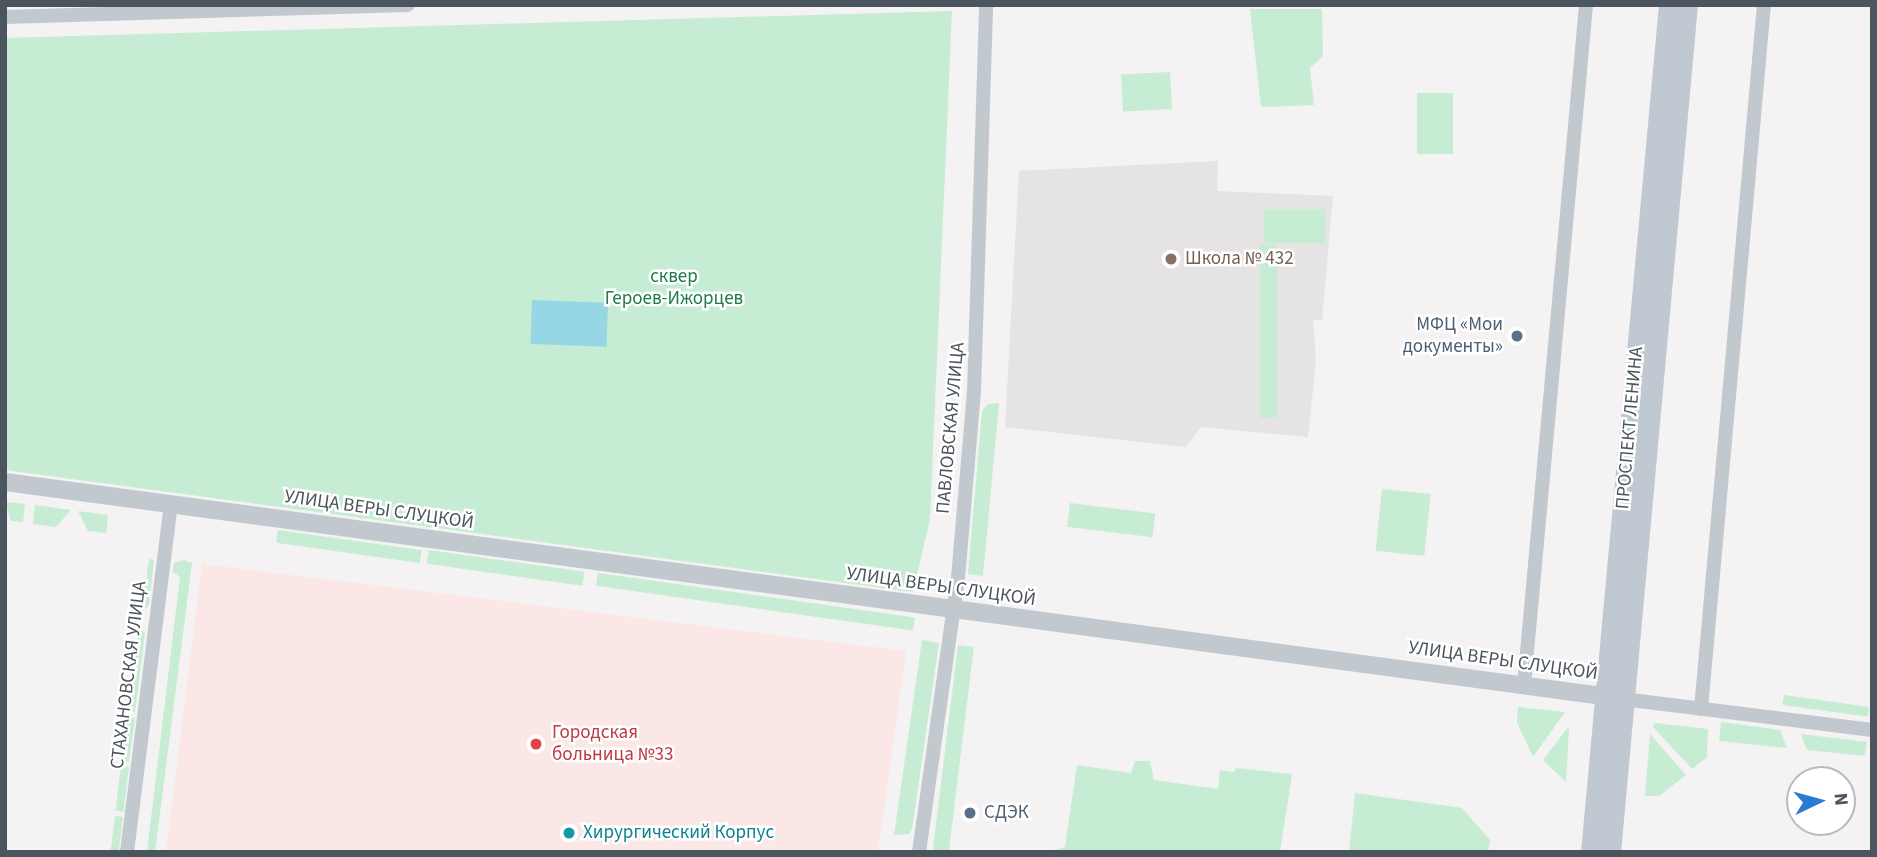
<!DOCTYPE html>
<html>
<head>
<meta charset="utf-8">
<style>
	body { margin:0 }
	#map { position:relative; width:1877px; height:857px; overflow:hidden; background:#f4f2f2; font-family:"Source Sans 3",sans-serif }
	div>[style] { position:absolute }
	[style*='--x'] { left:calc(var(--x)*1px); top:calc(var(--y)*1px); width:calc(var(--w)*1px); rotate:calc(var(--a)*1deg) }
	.education>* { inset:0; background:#e5e3e3 }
	.medical>* { inset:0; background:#fae7e6 }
	.green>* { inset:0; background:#c6ecd3; transform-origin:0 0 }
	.water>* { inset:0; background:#97d7e5; transform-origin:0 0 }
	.minor>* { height:14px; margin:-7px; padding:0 7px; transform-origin:7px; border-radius:7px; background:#c1c9cf }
	.tertiary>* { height:18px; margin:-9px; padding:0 9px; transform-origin:9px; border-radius:9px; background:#c1c9cf }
	.secondary>* { height:21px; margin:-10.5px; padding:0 10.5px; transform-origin:10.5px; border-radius:10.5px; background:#c0c9d1 }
	.dots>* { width:19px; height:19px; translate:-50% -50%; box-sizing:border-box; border:4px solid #fff; border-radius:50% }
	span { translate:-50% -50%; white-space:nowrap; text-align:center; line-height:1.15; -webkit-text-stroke:5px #fff; paint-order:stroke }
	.education-label { font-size:19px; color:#785e54 }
	.left { translate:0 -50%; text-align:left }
	.park-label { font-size:19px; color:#217a4b }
	.service-label { font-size:19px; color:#4e5e75 }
	.right { translate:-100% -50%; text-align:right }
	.street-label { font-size:19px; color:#4b555e }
	.health-label { font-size:19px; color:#be3a42 }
	.culture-label { font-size:19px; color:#0d838f }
	.frame { position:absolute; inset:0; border:7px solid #4b555e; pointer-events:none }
	.north { position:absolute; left:1786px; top:766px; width:70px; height:70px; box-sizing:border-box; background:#fff; border:2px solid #b7bbbf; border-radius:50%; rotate:85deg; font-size:19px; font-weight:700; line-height:28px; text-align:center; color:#4b555e }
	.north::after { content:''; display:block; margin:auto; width:24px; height:32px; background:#2b7ad4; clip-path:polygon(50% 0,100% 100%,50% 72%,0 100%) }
</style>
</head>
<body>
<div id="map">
	<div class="education">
		<div style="clip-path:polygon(1218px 161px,1217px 191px,1333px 196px,1322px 320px,1313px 320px,1316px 360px,1308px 437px,1201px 427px,1186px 447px,1005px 427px,1019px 171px)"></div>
	</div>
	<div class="medical">
		<div style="clip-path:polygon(202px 564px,906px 651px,878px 852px,166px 852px)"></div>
	</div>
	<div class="green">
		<div style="clip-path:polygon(1250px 9px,1322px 9px,1323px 56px,1310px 68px,1314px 105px,1261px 107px)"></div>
		<div style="clip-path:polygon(952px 11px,930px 519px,913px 592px,5px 470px,5px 38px)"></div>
		<div style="left:1170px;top:72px;width:37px;height:49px;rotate:87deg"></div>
		<div style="left:1417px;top:93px;width:36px;height:61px"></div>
		<div style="left:1264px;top:209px;width:61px;height:34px"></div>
		<div style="left:1260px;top:244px;width:17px;height:174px"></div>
		<div style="clip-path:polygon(999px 403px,983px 576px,968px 574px,982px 411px,988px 404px)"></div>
		<div style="left:1382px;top:489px;width:49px;height:62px;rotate:6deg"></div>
		<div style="clip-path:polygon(5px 502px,25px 504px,23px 522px,11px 521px)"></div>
		<div style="left:1070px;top:503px;width:86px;height:24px;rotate:7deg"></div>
		<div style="clip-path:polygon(35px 505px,71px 510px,56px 527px,33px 524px)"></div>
		<div style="clip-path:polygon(78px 511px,108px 515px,106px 533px,88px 531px)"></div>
		<div style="left:278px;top:530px;width:145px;height:13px;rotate:8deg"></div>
		<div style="left:429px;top:550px;width:157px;height:14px;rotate:8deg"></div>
		<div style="clip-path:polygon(149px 559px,154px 560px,149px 604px,142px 613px)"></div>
		<div style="clip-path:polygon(184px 560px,192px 563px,155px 852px,147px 852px,180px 577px,173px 572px,174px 563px)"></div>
		<div style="left:598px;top:573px;width:320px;height:13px;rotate:8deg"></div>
		<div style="clip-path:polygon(139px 628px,145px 633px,135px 712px,129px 712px)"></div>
		<div style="clip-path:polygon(922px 640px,939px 643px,912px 829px,909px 834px,894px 835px)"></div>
		<div style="left:958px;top:645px;width:16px;height:209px;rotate:7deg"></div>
		<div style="left:1784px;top:695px;width:86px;height:10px;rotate:8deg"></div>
		<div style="clip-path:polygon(1518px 707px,1565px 712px,1533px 757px,1517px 722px)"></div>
		<div style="left:128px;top:717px;width:7px;height:44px;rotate:8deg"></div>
		<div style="clip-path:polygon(1721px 722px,1780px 730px,1787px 748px,1719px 741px)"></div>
		<div style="clip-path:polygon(1655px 723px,1708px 729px,1707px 757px,1692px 769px,1653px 727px)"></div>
		<div style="clip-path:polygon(1569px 726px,1566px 782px,1543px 760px)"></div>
		<div style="clip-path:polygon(1650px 734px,1686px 775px,1659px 796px,1645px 796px)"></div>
		<div style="clip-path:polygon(1801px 734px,1867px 742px,1865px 756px,1807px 750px)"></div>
		<div style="clip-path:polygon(1135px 761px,1150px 761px,1154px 780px,1218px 789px,1220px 770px,1234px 772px,1236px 768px,1292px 774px,1280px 852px,1048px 852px,1065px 847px,1077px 765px,1131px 773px)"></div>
		<div style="left:121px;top:766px;width:8px;height:45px;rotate:7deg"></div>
		<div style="clip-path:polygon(1355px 793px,1462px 808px,1490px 840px,1488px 852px,1349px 852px)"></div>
		<div style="left:115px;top:816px;width:8px;height:36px;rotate:7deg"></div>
	</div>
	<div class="water">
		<div style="left:532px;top:300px;width:76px;height:44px;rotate:2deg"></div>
	</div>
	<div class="minor">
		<div style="--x:5;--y:17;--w:403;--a:-1.7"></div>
		<div style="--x:1524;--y:685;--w:683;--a:-84.79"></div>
		<div style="--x:1623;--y:699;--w:251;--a:7.1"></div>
		<div style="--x:1701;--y:709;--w:707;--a:-84.89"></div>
		<div style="--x:127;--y:852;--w:352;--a:-82.8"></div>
		<div style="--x:919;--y:852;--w:277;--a:-81.9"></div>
		<div style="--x:958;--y:578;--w:188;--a:-85.1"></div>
		<div style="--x:974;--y:391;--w:386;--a:-88.2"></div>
	</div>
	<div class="tertiary">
		<div style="--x:5;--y:482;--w:1627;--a:7.63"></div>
	</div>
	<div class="secondary">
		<div style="--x:1591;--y:852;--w:851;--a:-84.74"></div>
		<div style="--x:1610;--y:852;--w:850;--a:-84.81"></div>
	</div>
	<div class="dots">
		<div style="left:1171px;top:259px;background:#8d6e63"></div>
		<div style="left:1517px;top:336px;background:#5c6f8a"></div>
		<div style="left:536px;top:744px;background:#e0444e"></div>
		<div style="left:970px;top:813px;background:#5c6f8a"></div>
		<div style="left:569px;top:833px;background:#0f9aa8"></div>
	</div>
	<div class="education-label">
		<span class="left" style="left:1185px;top:259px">Школа № 432</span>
	</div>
	<div class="park-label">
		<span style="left:674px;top:288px">сквер<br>Героев-Ижорцев</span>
	</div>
	<div class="service-label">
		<span class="right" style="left:1503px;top:336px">МФЦ «Мои<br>документы»</span>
		<span class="left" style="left:984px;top:813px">СДЭК</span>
	</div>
	<div class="street-label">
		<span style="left:951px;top:428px;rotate:-85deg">ПАВЛОВСКАЯ УЛИЦА</span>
		<span style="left:1630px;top:428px;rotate:-85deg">ПРОСПЕКТ ЛЕНИНА</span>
		<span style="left:379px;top:510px;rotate:8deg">УЛИЦА ВЕРЫ СЛУЦКОЙ</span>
		<span style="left:941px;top:587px;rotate:8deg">УЛИЦА ВЕРЫ СЛУЦКОЙ</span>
		<span style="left:1503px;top:661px;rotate:8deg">УЛИЦА ВЕРЫ СЛУЦКОЙ</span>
		<span style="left:129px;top:675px;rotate:-83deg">СТАХАНОВСКАЯ УЛИЦА</span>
	</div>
	<div class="health-label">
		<span class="left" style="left:552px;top:744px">Городская<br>больница №33</span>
	</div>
	<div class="culture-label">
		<span class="left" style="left:583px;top:833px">Хирургический Корпус</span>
	</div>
	<div class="frame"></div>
	<div class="north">N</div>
</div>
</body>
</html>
